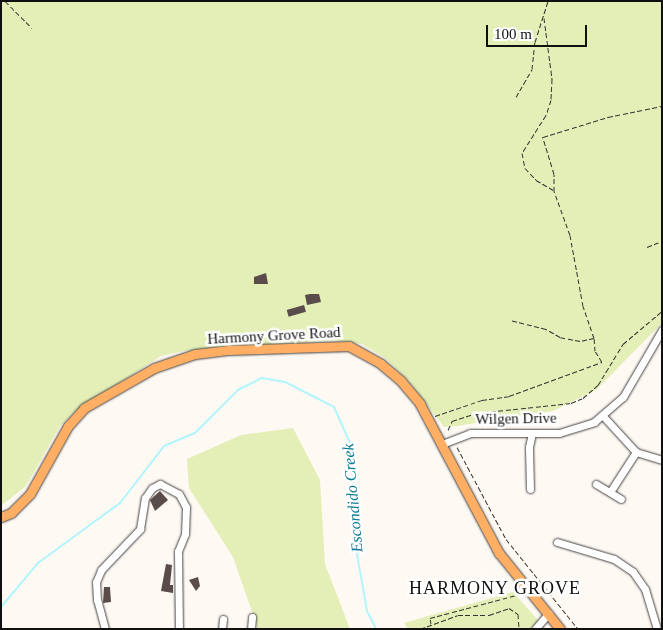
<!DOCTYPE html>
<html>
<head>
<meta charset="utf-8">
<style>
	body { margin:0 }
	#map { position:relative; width:663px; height:630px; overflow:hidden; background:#fff9f3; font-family:Georgia,serif }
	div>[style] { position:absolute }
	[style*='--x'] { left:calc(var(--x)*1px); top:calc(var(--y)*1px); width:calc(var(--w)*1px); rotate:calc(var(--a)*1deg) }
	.green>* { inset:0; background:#e3efb7 }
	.stream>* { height:2px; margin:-1px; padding:0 1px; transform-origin:1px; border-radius:1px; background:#b1f5fd }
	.building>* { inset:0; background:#5a4c4b; transform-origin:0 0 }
	.path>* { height:1px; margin-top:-0.5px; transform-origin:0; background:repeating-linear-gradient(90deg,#323232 0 5px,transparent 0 7.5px) }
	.roads { filter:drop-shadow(0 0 1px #434343) drop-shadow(0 0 1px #434343) }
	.minor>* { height:7px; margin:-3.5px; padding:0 3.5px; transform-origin:3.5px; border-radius:3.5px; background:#fff }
	.major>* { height:9px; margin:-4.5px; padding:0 4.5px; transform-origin:4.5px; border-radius:4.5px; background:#ffae63 }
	span { translate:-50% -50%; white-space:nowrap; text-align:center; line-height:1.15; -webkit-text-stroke:5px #fff; paint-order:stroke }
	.street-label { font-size:15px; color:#101010 }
	.water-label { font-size:16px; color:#0b7b92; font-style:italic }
	.quarter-label { font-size:18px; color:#101010; letter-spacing:1px }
	.frame { position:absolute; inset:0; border:2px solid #101010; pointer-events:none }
	.scale { position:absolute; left:486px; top:25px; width:101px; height:22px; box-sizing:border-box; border:2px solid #101010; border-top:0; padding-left:6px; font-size:15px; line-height:18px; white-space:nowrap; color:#101010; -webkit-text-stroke:4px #fff; paint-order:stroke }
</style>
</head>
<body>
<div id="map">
	<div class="green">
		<div style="clip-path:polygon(1px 1px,662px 1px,662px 323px,596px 390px,553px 411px,457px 426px,444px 427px,409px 381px,385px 358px,362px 344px,334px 340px,183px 351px,161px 356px,74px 412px,60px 426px,26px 486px,1px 506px)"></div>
		<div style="clip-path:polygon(293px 428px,320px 480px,325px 564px,350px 629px,258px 629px,233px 557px,189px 488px,187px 459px,241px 435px)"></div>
		<div style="clip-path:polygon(513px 592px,546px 629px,408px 629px,404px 623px)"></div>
	</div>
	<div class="stream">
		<div style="--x:1;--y:607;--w:57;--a:-49.9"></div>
		<div style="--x:38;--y:563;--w:102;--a:-36.2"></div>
		<div style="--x:120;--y:503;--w:72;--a:-52.3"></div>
		<div style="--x:164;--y:446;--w:34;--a:-23"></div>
		<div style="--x:195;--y:433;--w:61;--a:-45"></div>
		<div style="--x:238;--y:390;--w:27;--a:-27"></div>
		<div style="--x:262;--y:378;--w:23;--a:10"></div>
		<div style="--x:285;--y:382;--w:55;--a:27"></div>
		<div style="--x:334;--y:407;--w:42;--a:65.9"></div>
		<div style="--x:351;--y:445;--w:109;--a:86.8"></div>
		<div style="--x:357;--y:554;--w:58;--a:80"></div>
		<div style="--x:367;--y:611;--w:20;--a:63"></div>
	</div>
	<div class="building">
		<div style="clip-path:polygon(266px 273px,268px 284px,254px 284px,254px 277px)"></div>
		<div style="clip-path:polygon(310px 294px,319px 294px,321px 302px,307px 305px,305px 295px)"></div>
		<div style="left:304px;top:305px;width:7px;height:18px;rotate:74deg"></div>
		<div style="clip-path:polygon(160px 491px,168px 500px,155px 511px,150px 500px)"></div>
		<div style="clip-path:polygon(166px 564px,172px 565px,170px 585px,173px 585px,173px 593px,161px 591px)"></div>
		<div style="clip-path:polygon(198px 577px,200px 586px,196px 591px,189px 580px)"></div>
		<div style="clip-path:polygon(104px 587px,110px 587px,111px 602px,103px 603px)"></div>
	</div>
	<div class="path">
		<div style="--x:5;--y:1;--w:38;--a:45"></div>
		<div style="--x:544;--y:18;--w:62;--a:82.5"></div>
		<div style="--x:552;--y:79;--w:21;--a:93"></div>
		<div style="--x:551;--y:100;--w:16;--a:108"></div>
		<div style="--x:546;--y:115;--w:45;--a:122.3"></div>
		<div style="--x:522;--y:153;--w:15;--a:79"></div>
		<div style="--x:525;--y:168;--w:16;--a:47"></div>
		<div style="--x:536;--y:180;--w:20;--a:30"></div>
		<div style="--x:516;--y:97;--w:32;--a:-60"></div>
		<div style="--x:532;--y:69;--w:27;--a:-84"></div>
		<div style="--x:535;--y:42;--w:43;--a:-72.4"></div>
		<div style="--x:647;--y:247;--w:16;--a:-22"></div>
		<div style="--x:594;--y:338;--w:34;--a:-109"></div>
		<div style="--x:583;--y:306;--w:72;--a:-100.4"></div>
		<div style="--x:570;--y:235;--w:47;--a:-110"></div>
		<div style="--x:554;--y:191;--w:17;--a:-90"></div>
		<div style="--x:554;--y:174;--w:39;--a:-107"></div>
		<div style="--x:543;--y:137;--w:68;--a:-17.1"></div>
		<div style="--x:608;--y:117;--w:55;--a:-11.5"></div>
		<div style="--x:435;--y:416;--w:50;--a:-18.8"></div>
		<div style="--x:482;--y:400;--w:27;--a:-8"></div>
		<div style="--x:509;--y:396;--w:99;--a:-20.1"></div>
		<div style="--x:602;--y:362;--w:13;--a:-122"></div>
		<div style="--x:595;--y:351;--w:13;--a:-94"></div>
		<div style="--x:594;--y:338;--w:14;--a:168"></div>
		<div style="--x:580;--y:341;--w:20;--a:-169"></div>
		<div style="--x:560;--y:337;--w:16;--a:-150"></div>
		<div style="--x:546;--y:329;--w:37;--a:-166"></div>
		<div style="--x:448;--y:430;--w:10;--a:-66"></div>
		<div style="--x:452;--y:421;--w:25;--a:-18"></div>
		<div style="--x:476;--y:413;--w:96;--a:-6"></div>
		<div style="--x:571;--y:403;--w:13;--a:-23"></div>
		<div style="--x:583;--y:398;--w:20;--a:-41"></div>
		<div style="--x:598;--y:385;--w:48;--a:-58.6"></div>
		<div style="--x:623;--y:344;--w:51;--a:-40.2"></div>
		<div style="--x:457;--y:447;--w:104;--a:62"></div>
		<div style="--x:506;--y:539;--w:115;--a:51.3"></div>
		<div style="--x:431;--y:624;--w:6;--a:-99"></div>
		<div style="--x:430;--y:618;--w:93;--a:-14.9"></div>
		<div style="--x:420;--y:629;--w:40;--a:-20.2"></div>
		<div style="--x:458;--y:615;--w:31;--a:0"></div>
		<div style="--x:489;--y:615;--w:21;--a:-19"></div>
		<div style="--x:509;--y:608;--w:11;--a:34"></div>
		<div style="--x:518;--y:614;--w:15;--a:86"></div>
	</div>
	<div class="roads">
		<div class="minor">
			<div style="--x:603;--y:416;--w:49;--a:47.5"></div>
			<div style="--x:636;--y:452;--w:27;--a:17"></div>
			<div style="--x:442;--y:444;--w:30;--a:-21"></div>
			<div style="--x:470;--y:433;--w:89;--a:0"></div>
			<div style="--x:559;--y:433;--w:37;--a:-17"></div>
			<div style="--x:594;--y:422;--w:38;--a:-41"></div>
			<div style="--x:623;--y:397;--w:78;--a:-59.8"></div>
			<div style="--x:596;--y:484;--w:29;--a:31"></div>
			<div style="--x:530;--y:489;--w:42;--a:-91.4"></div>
			<div style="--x:529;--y:447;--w:14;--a:-78"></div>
			<div style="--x:610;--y:492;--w:48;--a:-57"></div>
			<div style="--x:557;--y:542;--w:59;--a:16.6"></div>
			<div style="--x:614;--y:559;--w:23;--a:34"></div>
			<div style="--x:633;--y:572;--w:21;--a:55"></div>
			<div style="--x:645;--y:589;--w:42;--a:73.3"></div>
			<div style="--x:105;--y:629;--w:30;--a:-105"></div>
			<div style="--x:97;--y:600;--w:18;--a:-93"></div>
			<div style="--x:96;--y:582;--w:13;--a:-67"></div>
			<div style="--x:101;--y:570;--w:57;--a:-46.4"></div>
			<div style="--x:140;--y:529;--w:31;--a:-81"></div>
			<div style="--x:145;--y:498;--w:12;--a:-55"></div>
			<div style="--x:152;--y:488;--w:9;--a:-27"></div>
			<div style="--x:160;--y:484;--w:21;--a:28"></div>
			<div style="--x:179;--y:494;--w:15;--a:62"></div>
			<div style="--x:186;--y:507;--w:27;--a:92"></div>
			<div style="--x:185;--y:534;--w:18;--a:112"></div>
			<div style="--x:178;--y:551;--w:78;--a:89.3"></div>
			<div style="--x:222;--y:629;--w:10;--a:-84"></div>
			<div style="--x:251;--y:629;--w:12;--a:-85"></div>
			<div style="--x:535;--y:629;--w:21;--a:-49"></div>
		</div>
		<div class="major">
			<div style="--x:1;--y:517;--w:11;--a:-22"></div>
			<div style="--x:11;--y:513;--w:27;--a:-45"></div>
			<div style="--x:30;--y:494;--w:78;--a:-60.8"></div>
			<div style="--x:68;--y:426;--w:24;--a:-48"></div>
			<div style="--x:84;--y:408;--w:81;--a:-29.7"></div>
			<div style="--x:154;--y:368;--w:43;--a:-18.9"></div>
			<div style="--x:195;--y:354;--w:34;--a:-7"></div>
			<div style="--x:229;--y:350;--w:120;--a:-1.9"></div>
			<div style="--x:349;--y:346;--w:37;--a:29"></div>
			<div style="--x:381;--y:364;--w:26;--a:40"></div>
			<div style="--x:401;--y:381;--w:30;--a:50"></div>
			<div style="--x:420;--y:404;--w:169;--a:62.1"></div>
			<div style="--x:499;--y:553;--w:97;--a:51.2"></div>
		</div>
	</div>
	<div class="street-label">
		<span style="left:274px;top:336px;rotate:-3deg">Harmony Grove Road</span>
		<span style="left:516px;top:419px;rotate:-1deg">Wilgen Drive</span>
	</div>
	<div class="water-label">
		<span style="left:353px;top:498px;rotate:-95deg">Escondido Creek</span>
	</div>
	<div class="quarter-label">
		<span style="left:495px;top:588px">HARMONY GROVE</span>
	</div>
	<div class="frame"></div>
	<div class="scale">100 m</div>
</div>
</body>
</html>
